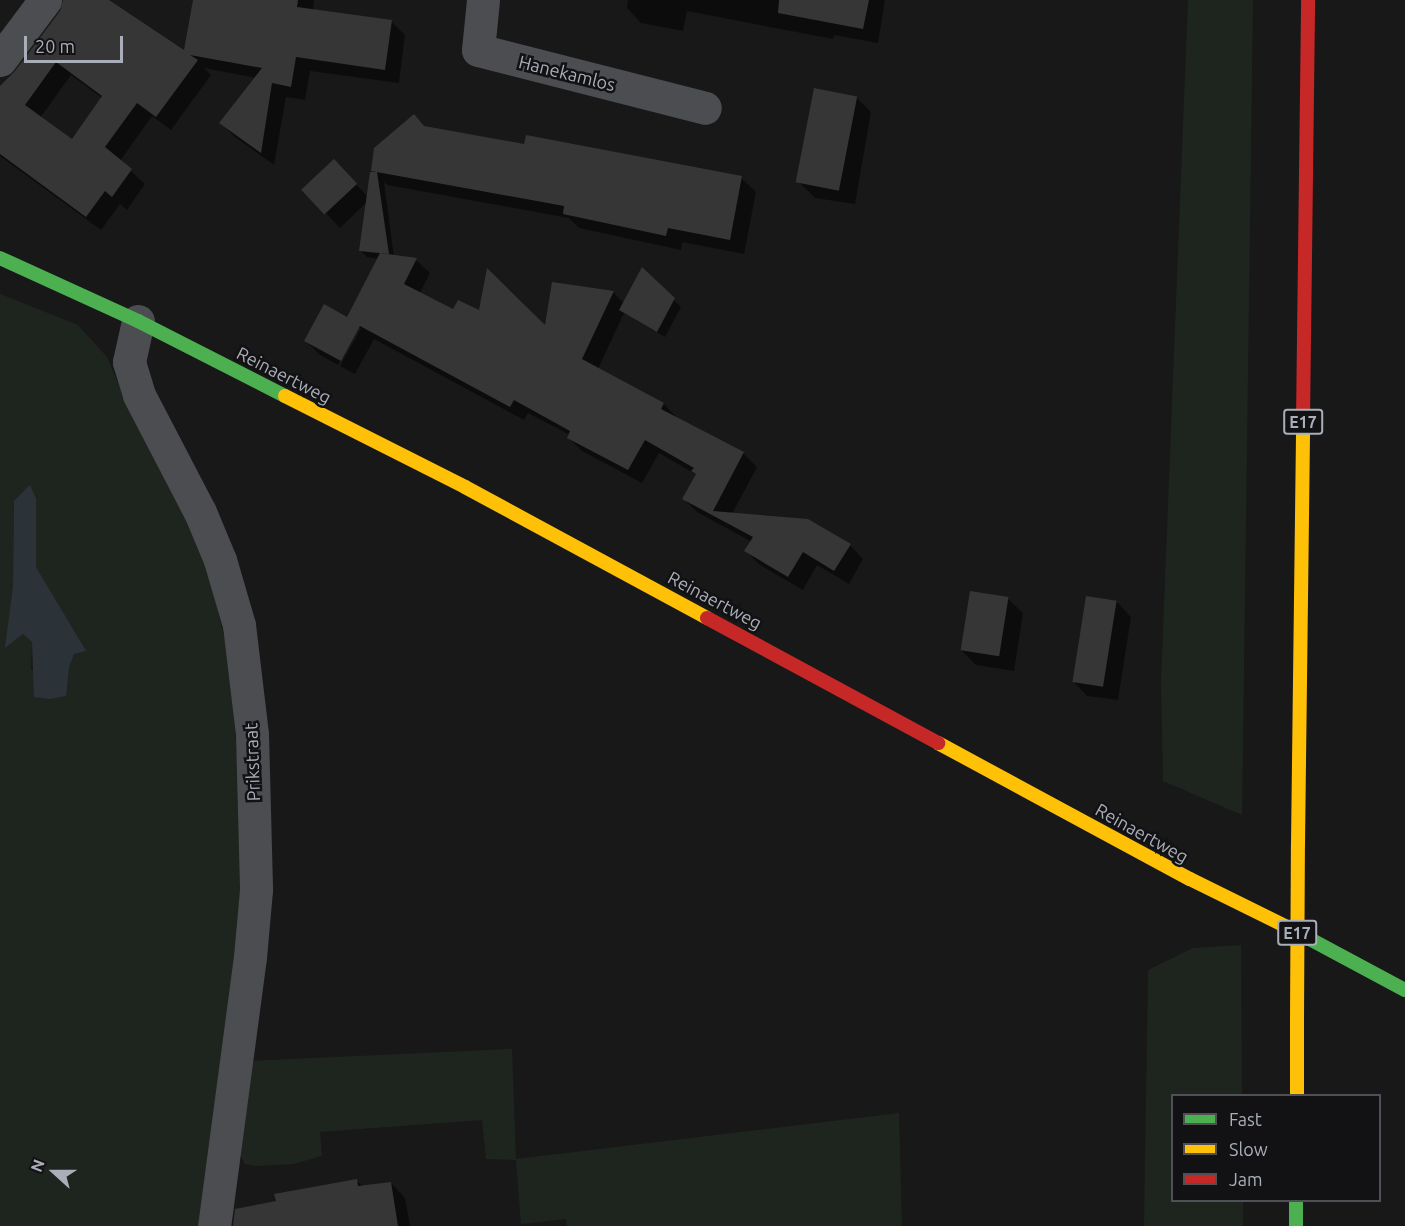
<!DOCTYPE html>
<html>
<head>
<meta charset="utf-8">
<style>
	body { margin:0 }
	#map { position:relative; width:1405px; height:1226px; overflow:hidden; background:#181818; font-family:Ubuntu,sans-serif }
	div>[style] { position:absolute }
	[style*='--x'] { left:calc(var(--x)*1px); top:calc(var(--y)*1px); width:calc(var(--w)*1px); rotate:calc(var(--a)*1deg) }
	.green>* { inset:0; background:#1e251f }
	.water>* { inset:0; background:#2b3339 }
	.shadow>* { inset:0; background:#0007 }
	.building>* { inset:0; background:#363637; transform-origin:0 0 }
	.street>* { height:33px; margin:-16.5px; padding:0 16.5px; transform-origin:16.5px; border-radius:16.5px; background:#4c4d51 }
	.fast>* { height:14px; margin:-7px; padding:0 7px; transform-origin:7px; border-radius:7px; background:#4caf50 }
	.slow>* { height:14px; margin:-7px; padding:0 7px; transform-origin:7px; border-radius:7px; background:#ffc107 }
	.jam>* { height:14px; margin:-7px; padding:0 7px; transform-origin:7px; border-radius:7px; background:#c62828 }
	.slow-bridge>* { height:14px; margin:-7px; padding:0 7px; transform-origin:7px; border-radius:7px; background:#ffc107 }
	span { translate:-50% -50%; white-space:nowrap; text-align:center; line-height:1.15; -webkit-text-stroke:5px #121214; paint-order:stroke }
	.shield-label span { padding:2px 4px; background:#121214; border:2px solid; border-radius:4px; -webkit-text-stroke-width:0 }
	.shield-label { font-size:16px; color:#a9aeb8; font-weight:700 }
	.street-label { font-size:18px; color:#a9aeb8 }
	.legend { position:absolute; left:1171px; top:1094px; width:210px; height:108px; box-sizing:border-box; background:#121214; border:2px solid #4e5056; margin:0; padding:8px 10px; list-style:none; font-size:18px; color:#a9aeb8 }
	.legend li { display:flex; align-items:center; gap:12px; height:30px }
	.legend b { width:30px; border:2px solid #4e5056 }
	.north { position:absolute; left:24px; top:1142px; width:60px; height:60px; -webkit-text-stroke:4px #121214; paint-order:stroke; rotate:291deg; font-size:16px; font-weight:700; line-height:24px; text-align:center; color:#a9aeb8 }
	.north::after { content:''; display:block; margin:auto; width:21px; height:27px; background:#a9aeb8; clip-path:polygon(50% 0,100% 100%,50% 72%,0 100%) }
	.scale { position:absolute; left:24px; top:36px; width:99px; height:27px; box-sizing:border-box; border:3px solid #a9aeb8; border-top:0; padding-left:8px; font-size:18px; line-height:21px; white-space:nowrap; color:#a9aeb8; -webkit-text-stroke:4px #121214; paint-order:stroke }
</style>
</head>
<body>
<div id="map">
	<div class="green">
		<div style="clip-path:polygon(1188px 0,1253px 0,1242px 815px,1163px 781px,1161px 682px)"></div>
		<div style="clip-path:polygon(evenodd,0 294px,78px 325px,107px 357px,122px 392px,163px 465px,211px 580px,229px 658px,238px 767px,241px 878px,231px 1010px,202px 1226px,0 1226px,0 294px,36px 500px,36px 567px,85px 651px,74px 653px,69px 668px,31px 670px,32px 642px,23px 634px,6px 647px,13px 586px,14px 501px,36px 500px)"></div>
		<div style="clip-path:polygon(1241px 945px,1242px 1095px,1172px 1096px,1172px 1200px,1243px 1201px,1243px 1226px,1144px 1226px,1148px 970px,1193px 948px)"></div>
		<div style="clip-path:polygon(512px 1049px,516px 1159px,899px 1113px,902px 1226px,567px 1226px,566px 1219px,521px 1224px,516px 1160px,486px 1159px,482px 1120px,320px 1132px,322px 1156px,294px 1164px,255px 1166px,245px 1164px,239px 1152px,250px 1061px)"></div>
	</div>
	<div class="water">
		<div style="clip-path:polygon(30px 485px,36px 499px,36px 567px,86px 651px,74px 654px,69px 668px,66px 696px,50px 699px,34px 697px,32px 642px,23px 634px,5px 648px,13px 586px,14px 501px)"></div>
	</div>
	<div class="shadow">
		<div style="clip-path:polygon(evenodd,64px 0,106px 0,185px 53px,194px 0,314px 0,313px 11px,391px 21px,405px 35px,399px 83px,310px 71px,305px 100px,286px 97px,274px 165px,235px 137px,221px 123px,256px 78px,204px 68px,211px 75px,171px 130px,152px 116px,120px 161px,145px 184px,127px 210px,120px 204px,101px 230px,0 156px,0 88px,16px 72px,61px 12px,64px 0,71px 75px,102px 98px,72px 142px,40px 118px,71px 75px)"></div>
		<div style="clip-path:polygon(628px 0,885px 0,878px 43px,834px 35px,833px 39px,687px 11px,683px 31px,641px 23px,627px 8px)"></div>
		<div style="clip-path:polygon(856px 97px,871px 112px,855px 204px,815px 198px,800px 183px)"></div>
		<div style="clip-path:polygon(426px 128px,525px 146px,741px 178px,756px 192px,744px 254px,682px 242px,681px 250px,579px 228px,569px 218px,387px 185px,384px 182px,394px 257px,416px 260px,430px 273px,420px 293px,454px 311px,480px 312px,546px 328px,553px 284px,613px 292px,624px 303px,643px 269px,681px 307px,665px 337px,624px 313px,598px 369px,664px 404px,678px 419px,743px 453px,757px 467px,732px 514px,850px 545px,863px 559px,849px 584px,817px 565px,803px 590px,760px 565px,746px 551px,752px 542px,697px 512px,684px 499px,697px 475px,659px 453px,642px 483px,582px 451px,568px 437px,570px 435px,528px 413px,524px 420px,374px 339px,355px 374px,340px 366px,361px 328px,358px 328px,338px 365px,320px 355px,306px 341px,348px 319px,379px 259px,367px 257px,360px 250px,367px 202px,340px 228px,302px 188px,348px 176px,368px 197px,376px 174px,372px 170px)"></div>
		<div style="clip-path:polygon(1008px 599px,1023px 613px,1014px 671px,976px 665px,961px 650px)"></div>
		<div style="clip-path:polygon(1117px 602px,1131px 617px,1118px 700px,1087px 696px,1073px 681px,1080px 633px)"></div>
		<div style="clip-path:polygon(356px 1180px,363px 1187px,391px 1183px,405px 1198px,410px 1226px,247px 1226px,278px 1203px)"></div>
	</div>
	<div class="building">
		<div style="clip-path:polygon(evenodd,63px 0,109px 0,184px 50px,193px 0,298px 0,297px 7px,392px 20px,385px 70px,296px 57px,291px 87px,272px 83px,261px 153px,219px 123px,262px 68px,190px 55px,198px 60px,156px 117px,137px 103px,105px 147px,132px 169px,112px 197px,105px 191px,86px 217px,0 154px,0 86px,15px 71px,60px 11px,63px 0,56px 62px,102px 96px,72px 139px,25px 105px,56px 62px)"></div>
		<div style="clip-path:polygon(779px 0,869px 0,863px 29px,778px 13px)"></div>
		<div style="left:814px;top:88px;width:44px;height:96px;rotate:11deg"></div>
		<div style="clip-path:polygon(414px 114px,424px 126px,524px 144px,526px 135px,742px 176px,730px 240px,668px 228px,666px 236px,563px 214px,564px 206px,371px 171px,374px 148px)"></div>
		<div style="left:334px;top:159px;width:34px;height:45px;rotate:47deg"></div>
		<div style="clip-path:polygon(370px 172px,377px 172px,389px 254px,359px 251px)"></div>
		<div style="clip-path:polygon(380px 253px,417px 258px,404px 284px,453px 309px,458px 300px,479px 310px,487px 268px,545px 325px,552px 282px,614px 291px,582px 359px,664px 403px,661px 409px,744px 452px,713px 511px,808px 519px,851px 544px,834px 571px,803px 552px,788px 577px,744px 551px,753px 537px,682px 499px,696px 474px,691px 471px,694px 468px,645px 440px,628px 470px,567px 438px,570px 431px,514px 400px,510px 407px,360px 326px,341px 361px,304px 341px,324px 304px,347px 317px)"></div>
		<div style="clip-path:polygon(642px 267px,675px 298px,657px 332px,619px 310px)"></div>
		<div style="left:970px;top:591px;width:39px;height:60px;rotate:9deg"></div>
		<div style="left:1086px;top:596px;width:31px;height:87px;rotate:9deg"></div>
		<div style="clip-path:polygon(357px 1179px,358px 1186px,391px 1182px,398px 1226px,233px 1226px,235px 1209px,276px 1201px,274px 1194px)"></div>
	</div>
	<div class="street">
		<div style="--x:483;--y:0;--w:50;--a:95.7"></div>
		<div style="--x:478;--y:50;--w:234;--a:14.3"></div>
		<div style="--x:0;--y:60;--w:75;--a:-53.1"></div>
		<div style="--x:138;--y:321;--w:42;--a:102.4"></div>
		<div style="--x:129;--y:362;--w:34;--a:73"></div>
		<div style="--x:139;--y:395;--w:132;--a:62.5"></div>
		<div style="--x:200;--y:512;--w:52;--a:67.4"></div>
		<div style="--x:220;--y:560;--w:68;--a:73.7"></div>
		<div style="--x:239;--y:625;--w:110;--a:83.2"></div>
		<div style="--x:252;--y:734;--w:156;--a:88.5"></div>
		<div style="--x:256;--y:890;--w:67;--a:95.1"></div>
		<div style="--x:250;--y:957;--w:271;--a:97.6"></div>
	</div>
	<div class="fast">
		<div style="--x:0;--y:258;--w:152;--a:24.5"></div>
		<div style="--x:138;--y:321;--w:165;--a:27"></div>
		<div style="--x:1293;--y:930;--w:127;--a:28.2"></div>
		<div style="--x:1296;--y:1200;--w:26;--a:90"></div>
	</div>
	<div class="slow">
		<div style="--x:285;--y:396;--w:202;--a:26.8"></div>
		<div style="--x:465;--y:487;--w:275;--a:28.4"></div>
		<div style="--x:938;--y:743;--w:286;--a:28.4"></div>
		<div style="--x:1190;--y:879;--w:115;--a:26.3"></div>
		<div style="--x:1298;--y:844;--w:424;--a:-89.3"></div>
		<div style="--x:1297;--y:1021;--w:75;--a:90"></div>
	</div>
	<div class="jam">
		<div style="--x:1303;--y:420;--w:420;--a:-89.3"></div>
		<div style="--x:707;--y:618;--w:263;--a:28.4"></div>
	</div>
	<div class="slow-bridge">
		<div style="--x:1297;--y:1021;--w:177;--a:-89.7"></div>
	</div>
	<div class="shield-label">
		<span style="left:1303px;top:422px">E17</span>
		<span style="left:1297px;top:933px">E17</span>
	</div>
	<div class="street-label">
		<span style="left:567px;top:73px;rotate:14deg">Hanekamlos</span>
		<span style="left:284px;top:375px;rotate:27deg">Reinaertweg</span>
		<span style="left:715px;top:600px;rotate:28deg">Reinaertweg</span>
		<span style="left:252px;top:762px;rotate:-92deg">Prikstraat</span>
		<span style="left:1142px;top:833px;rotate:29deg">Reinaertweg</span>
	</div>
	<ul class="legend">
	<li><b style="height:8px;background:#4caf50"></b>Fast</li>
	<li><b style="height:8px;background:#ffc107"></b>Slow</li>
	<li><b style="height:8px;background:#c62828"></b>Jam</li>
	</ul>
	<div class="north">N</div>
	<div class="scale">20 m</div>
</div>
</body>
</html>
